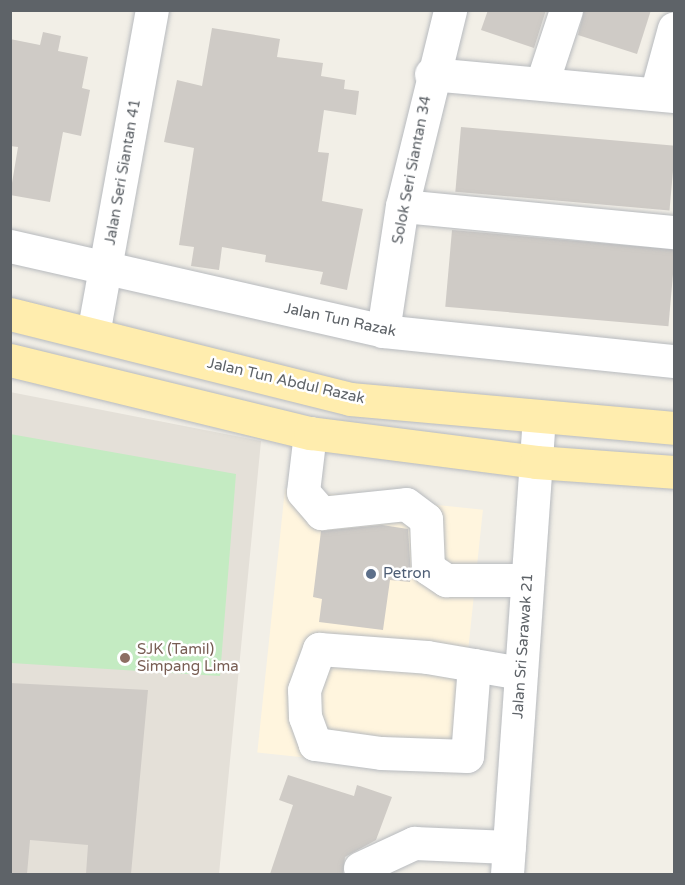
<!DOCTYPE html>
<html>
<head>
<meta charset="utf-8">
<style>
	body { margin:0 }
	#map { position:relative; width:685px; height:885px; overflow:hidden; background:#f2efe7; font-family:"Varela Round",sans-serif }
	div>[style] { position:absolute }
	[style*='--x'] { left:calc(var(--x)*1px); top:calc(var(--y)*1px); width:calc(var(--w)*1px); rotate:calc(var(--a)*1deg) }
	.commercial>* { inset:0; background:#fff5de; transform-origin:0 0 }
	.education>* { inset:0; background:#e4e0d8 }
	.green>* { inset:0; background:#c4ebc2 }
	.building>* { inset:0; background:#cfcbc6; transform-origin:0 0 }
	.roads { filter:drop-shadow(0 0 2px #b7babe) drop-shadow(0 0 2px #b7babe) }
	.minor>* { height:33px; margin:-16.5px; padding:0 16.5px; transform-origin:16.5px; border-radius:16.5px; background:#fff }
	.major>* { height:33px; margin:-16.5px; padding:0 16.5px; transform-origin:16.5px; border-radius:16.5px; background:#ffedae }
	.dots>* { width:16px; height:16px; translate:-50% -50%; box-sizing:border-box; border:3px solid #fff; border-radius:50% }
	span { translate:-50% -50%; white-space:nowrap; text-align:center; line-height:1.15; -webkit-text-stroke:5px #fff; paint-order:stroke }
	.street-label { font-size:15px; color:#5e6368 }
	.service-label { font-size:15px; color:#4e5e75 }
	.left { translate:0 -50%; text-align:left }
	.education-label { font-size:15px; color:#785e54 }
	.frame { position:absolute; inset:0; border:12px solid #5e6368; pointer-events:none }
</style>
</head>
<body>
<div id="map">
	<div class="commercial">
		<div style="left:285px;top:489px;width:199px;height:265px;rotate:6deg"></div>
	</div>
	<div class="education">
		<div style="clip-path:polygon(10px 392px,261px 441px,219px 874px,11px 874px)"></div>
	</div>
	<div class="green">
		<div style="clip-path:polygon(10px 434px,236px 474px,220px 676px,11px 663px)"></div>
	</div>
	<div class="building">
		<div style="clip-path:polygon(488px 10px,546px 10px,534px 48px,481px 30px)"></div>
		<div style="clip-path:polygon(584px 10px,651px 10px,637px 54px,578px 35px)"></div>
		<div style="clip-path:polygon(212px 28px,280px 39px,277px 57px,323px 63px,321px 76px,345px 80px,344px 89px,359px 91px,356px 115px,324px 110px,318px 152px,329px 153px,322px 201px,363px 209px,347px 290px,320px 284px,323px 272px,265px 262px,266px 255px,222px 247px,219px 270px,191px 266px,194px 247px,179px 245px,194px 148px,164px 142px,177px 80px,202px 86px)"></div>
		<div style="clip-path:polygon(43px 32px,61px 36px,58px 51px,88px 57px,82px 88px,90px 90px,81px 136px,63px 132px,50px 202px,10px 195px,18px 147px,10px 146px,10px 39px,40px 45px)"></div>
		<div style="left:461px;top:127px;width:215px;height:65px;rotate:5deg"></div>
		<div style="left:452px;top:230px;width:224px;height:77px;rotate:5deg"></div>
		<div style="clip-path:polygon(382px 525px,408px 529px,411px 576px,410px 582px,390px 580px,383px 630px,319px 622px,322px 599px,313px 597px,321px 531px)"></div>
		<div style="clip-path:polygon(10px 683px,148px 690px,131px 874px,86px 874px,88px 845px,30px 840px,27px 874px,10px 874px)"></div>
		<div style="clip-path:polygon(288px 775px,354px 796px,357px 785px,392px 797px,376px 840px,345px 857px,343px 874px,270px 874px,293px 805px,279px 800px)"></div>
	</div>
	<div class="roads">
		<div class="minor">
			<div style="--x:431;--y:74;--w:244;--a:5.2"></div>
			<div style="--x:542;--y:83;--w:77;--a:-71.8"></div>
			<div style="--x:656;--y:94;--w:68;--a:-74.7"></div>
			<div style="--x:402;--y:206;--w:273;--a:5.5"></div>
			<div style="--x:10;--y:246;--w:383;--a:12.8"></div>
			<div style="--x:383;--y:331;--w:293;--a:5.9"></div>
			<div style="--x:383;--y:331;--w:126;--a:-81.4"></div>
			<div style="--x:402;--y:206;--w:202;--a:-76.2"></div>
			<div style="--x:93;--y:334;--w:329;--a:-79.7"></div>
			<div style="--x:310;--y:433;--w:59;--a:96.8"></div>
			<div style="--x:303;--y:492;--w:28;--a:49"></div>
			<div style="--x:321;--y:513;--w:85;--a:-6"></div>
			<div style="--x:406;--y:504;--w:25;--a:37"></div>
			<div style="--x:426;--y:519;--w:49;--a:87.7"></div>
			<div style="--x:428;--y:568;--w:22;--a:34"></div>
			<div style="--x:446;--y:580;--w:81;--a:0"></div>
			<div style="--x:474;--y:665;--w:91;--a:94.4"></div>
			<div style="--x:467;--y:756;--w:86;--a:-178"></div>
			<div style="--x:381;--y:753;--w:67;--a:-172.2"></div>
			<div style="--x:315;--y:744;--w:29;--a:-110"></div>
			<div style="--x:305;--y:717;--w:27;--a:-92"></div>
			<div style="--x:304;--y:690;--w:44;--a:-69.9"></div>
			<div style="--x:319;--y:649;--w:108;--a:4.2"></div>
			<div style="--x:427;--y:657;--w:95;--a:9.7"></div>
			<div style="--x:360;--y:868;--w:60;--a:-24.8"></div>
			<div style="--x:414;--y:843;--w:95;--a:2.4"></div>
			<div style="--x:507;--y:874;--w:458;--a:-86"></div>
		</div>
		<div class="major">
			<div style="--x:10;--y:314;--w:350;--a:14"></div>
			<div style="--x:350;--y:399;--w:325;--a:5.1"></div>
			<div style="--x:10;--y:360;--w:309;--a:13.7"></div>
			<div style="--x:310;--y:433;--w:228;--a:7.3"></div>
			<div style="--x:536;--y:462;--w:138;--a:4.1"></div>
		</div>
	</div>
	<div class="dots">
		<div style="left:371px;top:574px;background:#5c6f8a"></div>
		<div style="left:125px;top:658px;background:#8d6e63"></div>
	</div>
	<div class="street-label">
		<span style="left:412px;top:170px;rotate:-79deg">Solok Seri Siantan 34</span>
		<span style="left:123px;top:172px;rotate:-80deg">Jalan Seri Siantan 41</span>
		<span style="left:340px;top:320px;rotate:12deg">Jalan Tun Razak</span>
		<span style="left:286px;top:381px;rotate:13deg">Jalan Tun Abdul Razak</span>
		<span style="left:523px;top:646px;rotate:-86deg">Jalan Sri Sarawak 21</span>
	</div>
	<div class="service-label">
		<span class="left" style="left:383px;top:574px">Petron</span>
	</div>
	<div class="education-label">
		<span class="left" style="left:137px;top:658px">SJK (Tamil)<br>Simpang Lima</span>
	</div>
	<div class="frame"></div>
</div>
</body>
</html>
